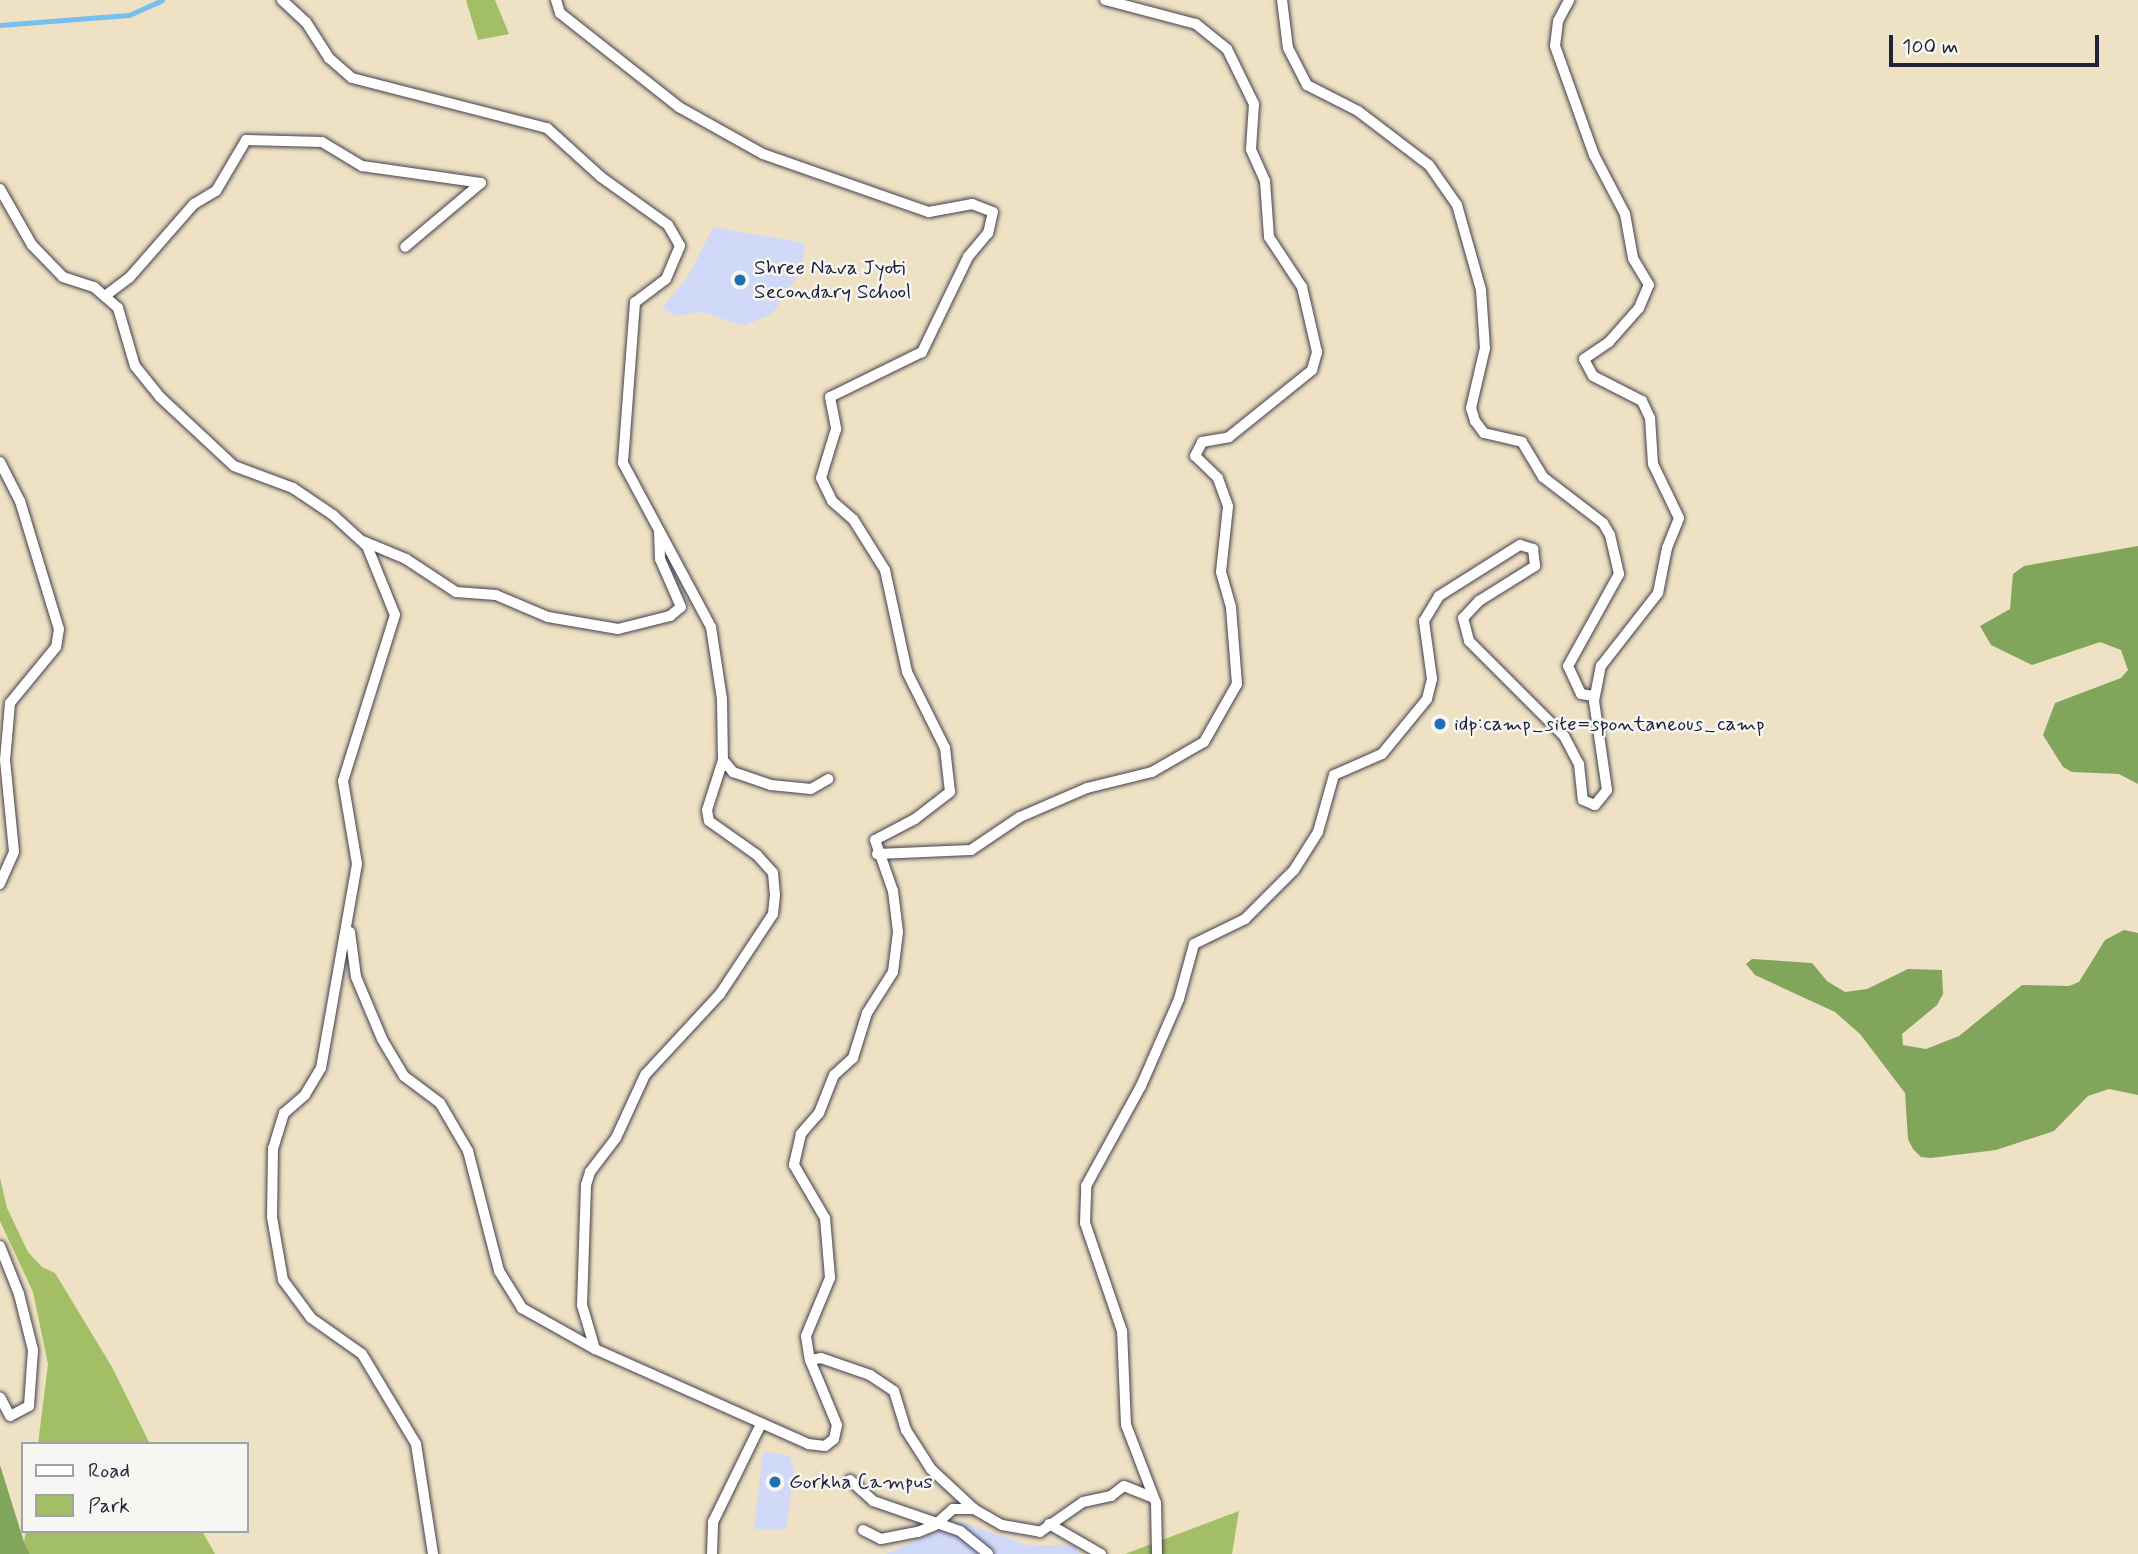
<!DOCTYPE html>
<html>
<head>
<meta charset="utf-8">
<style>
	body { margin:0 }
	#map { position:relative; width:2138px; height:1554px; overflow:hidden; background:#efe1c3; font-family:Mynerve,sans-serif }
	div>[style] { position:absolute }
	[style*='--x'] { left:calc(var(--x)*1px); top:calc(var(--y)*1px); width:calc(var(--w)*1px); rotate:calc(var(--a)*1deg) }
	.built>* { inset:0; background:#d1d9f9 }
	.green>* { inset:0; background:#a2bf66 }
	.forest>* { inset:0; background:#81a65b }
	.stream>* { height:4.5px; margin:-2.25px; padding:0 2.25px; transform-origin:2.25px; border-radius:2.25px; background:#78beef }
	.roads { filter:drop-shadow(0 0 2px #413f4f) drop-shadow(0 0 2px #413f4f) }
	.minor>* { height:10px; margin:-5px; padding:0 5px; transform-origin:5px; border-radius:5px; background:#fff }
	.dots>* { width:19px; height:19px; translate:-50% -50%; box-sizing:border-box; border:4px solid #f6f6f2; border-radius:50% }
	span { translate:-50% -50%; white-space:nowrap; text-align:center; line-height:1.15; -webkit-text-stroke:5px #f6f6f2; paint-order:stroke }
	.poi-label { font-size:21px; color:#22223b }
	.left { translate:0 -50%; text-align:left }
	.legend { position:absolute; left:21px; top:1442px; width:228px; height:91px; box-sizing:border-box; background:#f6f6f2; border:2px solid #a1a1a9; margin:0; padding:9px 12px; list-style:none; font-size:21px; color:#22223b }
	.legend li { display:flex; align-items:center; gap:14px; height:35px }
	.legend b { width:35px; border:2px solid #a1a1a9 }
	.scale { position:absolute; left:1889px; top:35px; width:210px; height:32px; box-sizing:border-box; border:4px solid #22223b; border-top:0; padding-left:9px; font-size:21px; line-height:24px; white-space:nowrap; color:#22223b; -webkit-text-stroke:5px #f6f6f2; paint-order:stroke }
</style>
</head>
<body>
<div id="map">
	<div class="built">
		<div style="clip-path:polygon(713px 227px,805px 243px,801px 271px,772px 314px,743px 326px,703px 312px,676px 316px,662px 308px,690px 273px)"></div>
		<div style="clip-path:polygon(763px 1451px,790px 1456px,794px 1469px,786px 1530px,754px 1529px)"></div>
		<div style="clip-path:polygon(959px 1521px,1028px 1545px,1074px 1545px,1080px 1554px,886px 1554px)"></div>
	</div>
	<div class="green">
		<div style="clip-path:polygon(466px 0,495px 0,509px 34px,478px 40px)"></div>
		<div style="clip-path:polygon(0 1178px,7px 1208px,28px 1252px,42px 1267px,55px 1273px,112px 1367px,150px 1444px,38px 1444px,48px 1364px,33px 1292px,0 1221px)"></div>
		<div style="clip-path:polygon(1239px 1511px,1232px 1554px,1125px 1554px)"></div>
		<div style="clip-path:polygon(26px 1531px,202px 1531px,215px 1554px,30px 1554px,24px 1542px)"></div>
	</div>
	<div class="forest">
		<div style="clip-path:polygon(2138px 546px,2138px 784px,2119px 774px,2072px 772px,2063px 767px,2043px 735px,2055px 703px,2121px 678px,2128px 670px,2121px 650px,2100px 642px,2032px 665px,1991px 645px,1980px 626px,2010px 609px,2013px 574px,2024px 566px)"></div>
		<div style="clip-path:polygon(2124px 930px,2138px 933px,2138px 1095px,2109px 1089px,2088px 1096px,2054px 1131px,1996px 1150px,1931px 1158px,1921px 1157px,1913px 1149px,1908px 1139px,1905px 1093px,1860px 1034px,1835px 1012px,1755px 975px,1746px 964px,1752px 959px,1812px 963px,1827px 981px,1845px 992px,1867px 989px,1908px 969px,1942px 970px,1943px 994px,1937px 1005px,1902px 1034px,1903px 1045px,1926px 1049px,1959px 1036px,2022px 985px,2069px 986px,2079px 982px,2105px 940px)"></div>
		<div style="clip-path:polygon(0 1465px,24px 1542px,30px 1554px,0 1554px)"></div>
	</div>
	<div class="stream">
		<div style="--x:0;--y:25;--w:129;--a:-4.4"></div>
		<div style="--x:129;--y:15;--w:36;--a:-24"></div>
	</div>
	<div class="roads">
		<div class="minor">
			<div style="--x:282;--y:0;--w:33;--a:43"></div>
			<div style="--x:306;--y:22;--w:43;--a:57.4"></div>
			<div style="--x:329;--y:58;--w:30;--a:41"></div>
			<div style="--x:352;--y:78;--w:201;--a:14.4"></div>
			<div style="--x:547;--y:128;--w:73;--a:42.2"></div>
			<div style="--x:601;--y:177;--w:82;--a:35.6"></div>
			<div style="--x:668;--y:225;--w:24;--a:60"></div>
			<div style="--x:680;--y:246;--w:36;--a:113"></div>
			<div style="--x:666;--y:279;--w:39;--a:143"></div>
			<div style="--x:635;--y:302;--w:161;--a:94.3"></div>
			<div style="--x:623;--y:463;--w:186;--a:61.8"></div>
			<div style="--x:711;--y:627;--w:73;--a:81.3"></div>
			<div style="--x:722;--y:699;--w:61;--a:89.1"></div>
			<div style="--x:723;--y:760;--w:52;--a:107.7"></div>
			<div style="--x:707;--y:810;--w:11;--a:80"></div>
			<div style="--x:709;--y:821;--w:59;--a:35.3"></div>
			<div style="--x:757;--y:855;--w:24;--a:48"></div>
			<div style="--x:773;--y:873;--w:22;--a:85"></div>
			<div style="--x:775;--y:895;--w:19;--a:96"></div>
			<div style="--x:773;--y:914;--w:96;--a:123.5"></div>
			<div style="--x:720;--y:994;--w:110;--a:132.8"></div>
			<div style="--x:645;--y:1075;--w:69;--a:114.7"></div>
			<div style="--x:616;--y:1138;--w:43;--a:127.4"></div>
			<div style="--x:590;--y:1172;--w:14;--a:107"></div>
			<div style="--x:586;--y:1185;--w:120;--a:91.9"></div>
			<div style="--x:582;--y:1305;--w:46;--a:73.5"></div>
			<div style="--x:595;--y:1349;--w:233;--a:24"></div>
			<div style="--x:808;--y:1444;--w:17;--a:7"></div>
			<div style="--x:825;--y:1446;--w:11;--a:-38"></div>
			<div style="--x:834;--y:1439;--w:14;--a:-78"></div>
			<div style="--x:837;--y:1425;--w:70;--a:-112.6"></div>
			<div style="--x:810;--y:1360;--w:11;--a:-10"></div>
			<div style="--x:821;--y:1358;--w:52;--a:19.1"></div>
			<div style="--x:870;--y:1375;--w:29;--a:34"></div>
			<div style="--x:894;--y:1391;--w:41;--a:72.9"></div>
			<div style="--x:906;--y:1430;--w:46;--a:57.3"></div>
			<div style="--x:931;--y:1469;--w:59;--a:42.9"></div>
			<div style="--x:556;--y:0;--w:14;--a:73"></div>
			<div style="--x:560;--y:13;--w:152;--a:38.3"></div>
			<div style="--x:679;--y:107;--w:96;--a:29.2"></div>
			<div style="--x:763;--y:154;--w:176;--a:19.3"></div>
			<div style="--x:929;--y:212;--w:44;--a:-10.5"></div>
			<div style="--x:972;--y:204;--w:22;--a:21"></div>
			<div style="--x:993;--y:212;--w:22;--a:103"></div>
			<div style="--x:988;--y:233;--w:31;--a:130"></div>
			<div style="--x:968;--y:257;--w:106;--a:115.8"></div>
			<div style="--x:922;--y:352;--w:102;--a:153.9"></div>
			<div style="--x:830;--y:397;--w:33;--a:79"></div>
			<div style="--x:836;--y:429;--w:51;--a:107"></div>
			<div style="--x:821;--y:478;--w:25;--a:64"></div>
			<div style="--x:832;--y:501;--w:28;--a:41"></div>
			<div style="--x:853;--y:519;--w:60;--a:57.9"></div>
			<div style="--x:885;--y:570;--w:104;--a:77.8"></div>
			<div style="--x:907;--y:672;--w:85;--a:63.4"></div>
			<div style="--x:945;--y:748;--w:44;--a:83.5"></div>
			<div style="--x:950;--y:792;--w:44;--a:142.4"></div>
			<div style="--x:915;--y:819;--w:45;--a:152.3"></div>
			<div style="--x:875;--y:840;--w:54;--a:70.6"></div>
			<div style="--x:893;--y:891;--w:41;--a:83"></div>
			<div style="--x:898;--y:932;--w:40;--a:97.1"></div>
			<div style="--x:893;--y:972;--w:49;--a:122.4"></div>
			<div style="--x:867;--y:1013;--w:47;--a:107.3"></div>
			<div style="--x:853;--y:1058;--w:25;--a:138"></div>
			<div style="--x:834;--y:1075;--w:41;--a:111.5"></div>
			<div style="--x:819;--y:1113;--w:28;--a:131"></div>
			<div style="--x:801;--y:1134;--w:32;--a:103"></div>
			<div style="--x:794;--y:1165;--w:61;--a:59.7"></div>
			<div style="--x:825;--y:1218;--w:60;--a:85.2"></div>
			<div style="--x:830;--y:1278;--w:63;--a:112.5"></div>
			<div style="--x:806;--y:1336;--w:24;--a:81"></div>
			<div style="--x:1282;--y:0;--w:48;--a:82.9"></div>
			<div style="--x:1288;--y:48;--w:42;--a:62.8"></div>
			<div style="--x:1307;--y:85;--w:57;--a:27"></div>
			<div style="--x:1358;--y:111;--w:89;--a:37.3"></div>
			<div style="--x:1429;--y:165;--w:49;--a:55"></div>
			<div style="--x:1457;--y:205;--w:88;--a:74.2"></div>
			<div style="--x:1481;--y:290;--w:58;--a:86.1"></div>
			<div style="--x:1485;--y:348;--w:62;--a:103.1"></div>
			<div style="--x:1471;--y:408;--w:14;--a:73"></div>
			<div style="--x:1475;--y:421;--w:15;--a:53"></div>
			<div style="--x:1484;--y:433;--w:39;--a:13"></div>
			<div style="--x:1522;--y:442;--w:41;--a:59"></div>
			<div style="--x:1543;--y:477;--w:76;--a:37.5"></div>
			<div style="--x:1603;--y:523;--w:14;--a:60"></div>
			<div style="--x:1610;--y:535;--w:40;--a:77"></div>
			<div style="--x:1619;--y:574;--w:105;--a:119"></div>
			<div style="--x:1568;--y:666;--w:31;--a:65"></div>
			<div style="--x:1581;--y:694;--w:13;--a:9"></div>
			<div style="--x:0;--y:189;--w:64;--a:60.3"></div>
			<div style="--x:32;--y:245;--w:45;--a:45.9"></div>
			<div style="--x:63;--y:277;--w:33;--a:18"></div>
			<div style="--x:94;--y:287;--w:32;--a:41"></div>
			<div style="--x:118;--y:308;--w:60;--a:73.7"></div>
			<div style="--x:135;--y:366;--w:40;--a:51"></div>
			<div style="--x:160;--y:397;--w:101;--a:43"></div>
			<div style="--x:234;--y:466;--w:63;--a:20.4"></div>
			<div style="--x:293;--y:488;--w:48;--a:34"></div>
			<div style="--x:333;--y:515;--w:46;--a:42.4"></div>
			<div style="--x:367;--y:546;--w:74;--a:67.9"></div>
			<div style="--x:395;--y:615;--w:174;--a:107.4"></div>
			<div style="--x:343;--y:781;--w:84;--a:80.4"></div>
			<div style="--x:357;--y:864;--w:207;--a:100"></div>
			<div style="--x:321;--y:1068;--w:31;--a:121"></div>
			<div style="--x:305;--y:1095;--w:28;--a:139"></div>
			<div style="--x:284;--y:1113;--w:37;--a:107"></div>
			<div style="--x:273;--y:1148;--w:69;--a:90.8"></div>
			<div style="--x:272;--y:1217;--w:64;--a:80.1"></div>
			<div style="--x:283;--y:1280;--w:47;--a:53.6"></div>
			<div style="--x:311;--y:1318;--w:62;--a:35.2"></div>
			<div style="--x:362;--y:1354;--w:105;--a:59"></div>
			<div style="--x:416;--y:1444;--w:111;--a:81.2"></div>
			<div style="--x:105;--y:296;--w:31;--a:-37"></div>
			<div style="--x:130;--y:277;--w:97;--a:-48.8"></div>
			<div style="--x:194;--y:204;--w:26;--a:-31"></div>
			<div style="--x:216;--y:191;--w:59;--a:-59.5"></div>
			<div style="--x:246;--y:140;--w:76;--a:1.5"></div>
			<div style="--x:322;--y:142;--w:47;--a:31"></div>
			<div style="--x:362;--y:166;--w:120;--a:8.1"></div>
			<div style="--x:481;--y:183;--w:99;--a:139.9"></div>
			<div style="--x:0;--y:462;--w:44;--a:62.9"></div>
			<div style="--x:20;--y:501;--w:134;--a:73.1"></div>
			<div style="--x:59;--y:629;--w:18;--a:99"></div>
			<div style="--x:56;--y:647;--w:72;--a:129.4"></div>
			<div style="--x:10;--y:703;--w:57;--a:95"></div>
			<div style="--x:5;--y:760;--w:92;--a:84.4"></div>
			<div style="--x:14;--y:852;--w:35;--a:114"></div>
			<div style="--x:363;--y:541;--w:47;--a:22.7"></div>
			<div style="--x:406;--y:559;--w:60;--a:33.4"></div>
			<div style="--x:456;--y:592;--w:40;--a:4.3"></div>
			<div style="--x:496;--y:595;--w:56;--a:22.9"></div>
			<div style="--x:548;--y:617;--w:71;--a:9.7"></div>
			<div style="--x:618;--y:629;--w:54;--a:-14"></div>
			<div style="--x:670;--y:616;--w:14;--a:-39"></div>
			<div style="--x:681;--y:607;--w:52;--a:-113.6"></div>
			<div style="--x:660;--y:559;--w:26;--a:-92"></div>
			<div style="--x:723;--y:760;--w:16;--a:50"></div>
			<div style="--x:733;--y:772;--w:40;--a:18.9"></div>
			<div style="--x:771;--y:785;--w:40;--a:5.7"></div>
			<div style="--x:811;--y:789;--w:20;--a:-30"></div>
			<div style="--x:877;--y:854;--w:94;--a:-2.4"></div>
			<div style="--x:971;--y:850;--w:59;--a:-34"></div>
			<div style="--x:1020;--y:817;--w:73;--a:-23.4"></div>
			<div style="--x:1087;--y:788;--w:67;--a:-13.8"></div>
			<div style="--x:1152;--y:772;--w:60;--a:-30"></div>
			<div style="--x:1204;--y:742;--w:67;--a:-60.4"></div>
			<div style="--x:1237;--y:684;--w:77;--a:-94.5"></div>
			<div style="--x:1231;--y:607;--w:36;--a:-106"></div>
			<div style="--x:1221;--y:572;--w:66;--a:-83.9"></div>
			<div style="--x:1228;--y:506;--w:30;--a:-110"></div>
			<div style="--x:1218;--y:478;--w:32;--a:-136"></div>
			<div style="--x:1195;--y:456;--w:16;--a:-63"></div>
			<div style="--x:1202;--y:442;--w:27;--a:-10"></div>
			<div style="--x:1229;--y:437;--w:107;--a:-38.9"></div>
			<div style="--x:1312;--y:370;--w:19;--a:-74"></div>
			<div style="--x:1317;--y:352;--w:67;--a:-103"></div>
			<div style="--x:1302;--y:287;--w:60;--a:-123.4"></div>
			<div style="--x:1269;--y:237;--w:56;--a:-94.1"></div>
			<div style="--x:1265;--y:181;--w:35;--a:-114"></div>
			<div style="--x:1251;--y:149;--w:45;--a:-86.2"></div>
			<div style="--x:1254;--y:104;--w:61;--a:-116.1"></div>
			<div style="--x:1227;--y:49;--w:40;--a:-141"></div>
			<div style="--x:1196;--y:24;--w:94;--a:-165.2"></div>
			<div style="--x:350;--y:932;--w:45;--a:82.4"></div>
			<div style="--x:356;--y:977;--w:67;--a:67.2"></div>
			<div style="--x:382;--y:1039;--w:43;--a:59.3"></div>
			<div style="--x:404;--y:1076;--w:45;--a:36.9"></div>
			<div style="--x:440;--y:1103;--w:56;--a:59.7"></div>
			<div style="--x:468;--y:1151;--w:124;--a:75.5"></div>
			<div style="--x:499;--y:1271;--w:44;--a:58.1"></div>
			<div style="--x:522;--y:1308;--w:84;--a:29.3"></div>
			<div style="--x:0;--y:1246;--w:52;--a:68.4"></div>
			<div style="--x:19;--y:1294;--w:58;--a:76"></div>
			<div style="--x:33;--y:1350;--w:56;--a:94.1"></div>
			<div style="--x:29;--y:1406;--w:21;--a:152"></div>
			<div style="--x:10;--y:1416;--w:21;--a:-118"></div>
			<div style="--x:850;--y:1480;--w:31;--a:42"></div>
			<div style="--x:873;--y:1501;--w:92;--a:19"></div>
			<div style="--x:960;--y:1531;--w:36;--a:39"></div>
			<div style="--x:1049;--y:1524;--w:60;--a:30"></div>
			<div style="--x:863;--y:1530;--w:20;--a:27"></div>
			<div style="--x:881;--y:1539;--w:38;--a:-11"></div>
			<div style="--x:918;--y:1532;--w:18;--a:-22"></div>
			<div style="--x:935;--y:1525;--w:24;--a:-42"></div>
			<div style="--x:953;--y:1509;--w:21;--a:0"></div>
			<div style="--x:974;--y:1509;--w:32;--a:30"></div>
			<div style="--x:1002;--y:1525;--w:39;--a:10"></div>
			<div style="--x:1040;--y:1532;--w:52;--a:-34.9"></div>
			<div style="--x:1083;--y:1502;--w:29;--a:-12"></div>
			<div style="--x:1111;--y:1496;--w:16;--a:-38"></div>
			<div style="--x:1124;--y:1486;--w:32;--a:22"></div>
			<div style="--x:712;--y:1554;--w:32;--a:-88"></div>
			<div style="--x:713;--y:1522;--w:107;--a:-63.9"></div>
			<div style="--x:1157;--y:1554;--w:51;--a:-91.1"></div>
			<div style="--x:1156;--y:1503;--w:84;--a:-111"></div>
			<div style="--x:1126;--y:1425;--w:94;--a:-92.4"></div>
			<div style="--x:1122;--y:1331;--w:114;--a:-108.9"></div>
			<div style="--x:1085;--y:1223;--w:37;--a:-88"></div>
			<div style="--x:1086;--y:1186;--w:114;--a:-61.2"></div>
			<div style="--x:1141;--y:1086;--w:95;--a:-66.4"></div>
			<div style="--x:1179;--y:999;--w:57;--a:-74.7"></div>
			<div style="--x:1194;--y:944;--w:57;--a:-26.1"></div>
			<div style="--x:1245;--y:919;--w:69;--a:-45"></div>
			<div style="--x:1294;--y:870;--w:45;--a:-57.7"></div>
			<div style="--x:1318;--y:832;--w:59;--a:-74.3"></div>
			<div style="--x:1334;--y:775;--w:52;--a:-23.6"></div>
			<div style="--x:1382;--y:754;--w:71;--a:-50.7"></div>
			<div style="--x:1427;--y:699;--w:21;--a:-76"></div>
			<div style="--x:1432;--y:679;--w:59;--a:-97.9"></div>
			<div style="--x:1424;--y:621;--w:29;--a:-59"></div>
			<div style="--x:1439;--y:596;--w:96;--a:-32.2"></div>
			<div style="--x:1520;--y:545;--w:14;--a:17"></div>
			<div style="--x:1533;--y:549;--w:17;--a:83"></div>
			<div style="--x:1535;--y:566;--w:66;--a:148"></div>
			<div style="--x:1479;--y:601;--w:23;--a:133"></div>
			<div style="--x:1463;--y:618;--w:24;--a:75"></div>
			<div style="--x:1469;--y:641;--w:134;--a:45"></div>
			<div style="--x:1564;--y:736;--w:32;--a:62"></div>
			<div style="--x:1579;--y:764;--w:36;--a:84"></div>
			<div style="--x:1583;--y:800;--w:13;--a:23"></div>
			<div style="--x:1595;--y:805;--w:19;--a:-51"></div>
			<div style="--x:1607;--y:790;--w:90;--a:-98.3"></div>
			<div style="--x:1594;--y:701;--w:36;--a:-79"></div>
			<div style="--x:1601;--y:666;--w:93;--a:-52"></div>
			<div style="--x:1658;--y:593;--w:46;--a:-78.7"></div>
			<div style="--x:1667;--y:548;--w:32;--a:-68"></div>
			<div style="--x:1679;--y:518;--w:60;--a:-115.7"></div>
			<div style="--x:1653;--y:464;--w:46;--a:-93.7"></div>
			<div style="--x:1650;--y:418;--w:19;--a:-115"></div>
			<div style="--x:1642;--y:401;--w:55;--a:-153"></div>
			<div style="--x:1593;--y:376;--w:19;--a:-118"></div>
			<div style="--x:1584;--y:359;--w:30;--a:-34"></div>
			<div style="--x:1609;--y:342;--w:45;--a:-48.6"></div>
			<div style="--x:1639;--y:308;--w:25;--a:-67"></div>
			<div style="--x:1649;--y:285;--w:31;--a:-121"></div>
			<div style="--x:1633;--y:258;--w:45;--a:-100.3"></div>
			<div style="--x:1625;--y:214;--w:67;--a:-117.7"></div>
			<div style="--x:1594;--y:155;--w:116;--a:-109.7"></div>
			<div style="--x:1555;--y:46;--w:25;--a:-83"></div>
			<div style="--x:1558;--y:21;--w:24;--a:-62"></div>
		</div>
	</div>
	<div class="dots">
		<div style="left:740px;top:280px;background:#1f6fb2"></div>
		<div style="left:1440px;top:724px;background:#1f6fb2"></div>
		<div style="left:775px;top:1482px;background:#1f6fb2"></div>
	</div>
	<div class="poi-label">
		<span class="left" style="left:754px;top:280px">Shree Nava Jyoti<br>Secondary School</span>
		<span class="left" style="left:1454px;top:724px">idp:camp_site=spontaneous_camp</span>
		<span class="left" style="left:789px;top:1482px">Gorkha Campus</span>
	</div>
	<ul class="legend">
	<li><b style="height:9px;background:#fff"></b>Road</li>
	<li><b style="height:19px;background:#a2bf66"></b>Park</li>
	</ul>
	<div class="scale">100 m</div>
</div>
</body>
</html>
